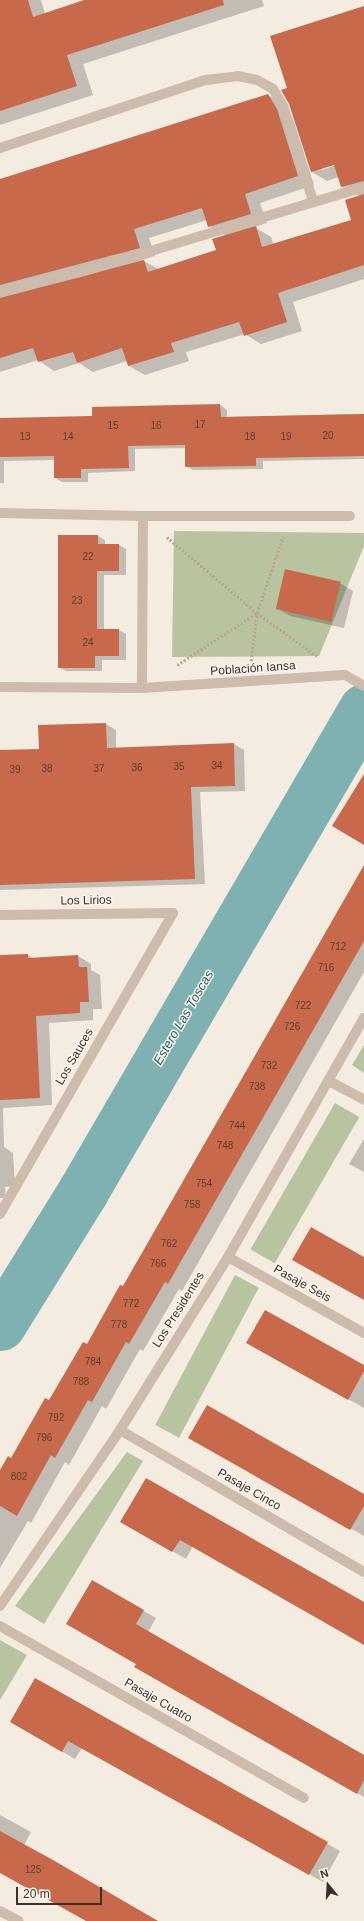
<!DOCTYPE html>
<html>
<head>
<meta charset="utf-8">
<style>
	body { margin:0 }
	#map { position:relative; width:364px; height:1921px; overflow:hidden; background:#f4ebe1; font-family:Helvetica,sans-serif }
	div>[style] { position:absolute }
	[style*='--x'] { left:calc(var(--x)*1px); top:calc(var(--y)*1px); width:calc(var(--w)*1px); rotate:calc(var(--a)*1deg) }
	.green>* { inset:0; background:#b8c4a0; transform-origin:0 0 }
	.shadow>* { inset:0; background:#0003 }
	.river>* { height:51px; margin:-25.5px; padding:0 25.5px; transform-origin:25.5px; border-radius:25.5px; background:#7fb0b2 }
	.building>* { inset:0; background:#c8694b; transform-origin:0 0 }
	.path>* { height:2.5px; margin-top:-1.25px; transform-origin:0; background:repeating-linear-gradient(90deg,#b9a596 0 2px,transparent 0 4px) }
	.minor>* { height:10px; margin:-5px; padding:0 5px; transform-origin:5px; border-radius:5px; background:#cdbbac }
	span { translate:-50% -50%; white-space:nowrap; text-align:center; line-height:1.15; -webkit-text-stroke:3px #fbf5ee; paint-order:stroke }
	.number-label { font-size:10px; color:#5e3e33 }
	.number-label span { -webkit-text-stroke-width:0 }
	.street-label { font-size:12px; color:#3b302b }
	.water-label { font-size:13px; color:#1f5a5e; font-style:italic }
	.north { position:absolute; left:308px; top:1865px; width:40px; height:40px; -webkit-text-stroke:3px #fbf5ee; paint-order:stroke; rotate:342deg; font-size:11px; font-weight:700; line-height:16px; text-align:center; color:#3b302b }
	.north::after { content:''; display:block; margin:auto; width:14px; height:18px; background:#3b302b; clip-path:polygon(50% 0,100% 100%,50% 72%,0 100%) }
	.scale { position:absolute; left:16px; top:1887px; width:86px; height:18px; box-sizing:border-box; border:2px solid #3b302b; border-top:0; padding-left:5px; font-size:12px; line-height:14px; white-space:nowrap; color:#3b302b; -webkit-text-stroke:3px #fbf5ee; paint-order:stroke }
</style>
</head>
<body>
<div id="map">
	<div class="green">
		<div style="clip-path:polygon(174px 531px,364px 533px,364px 546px,319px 656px,172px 657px)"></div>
		<div style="clip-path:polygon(364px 1045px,364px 1073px,352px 1065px)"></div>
		<div style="left:335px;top:1103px;width:28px;height:169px;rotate:30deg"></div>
		<div style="left:235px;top:1275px;width:27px;height:170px;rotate:28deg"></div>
		<div style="clip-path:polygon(127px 1452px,143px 1461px,44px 1624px,15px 1606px)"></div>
		<div style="clip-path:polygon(0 1640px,27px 1655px,0 1700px)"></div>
	</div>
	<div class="shadow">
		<div style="clip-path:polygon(0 0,41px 0,45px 14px,87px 0,262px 0,264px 6px,83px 64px,93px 95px,0 125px)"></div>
		<div style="clip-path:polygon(evenodd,364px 7px,364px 279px,293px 302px,302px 331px,261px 344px,245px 334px,186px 352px,189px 361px,145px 375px,129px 366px,127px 361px,93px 372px,79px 363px,54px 371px,38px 360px,0 372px,0 180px,268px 95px,284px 104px,293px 119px,314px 185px,260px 203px,267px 223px,254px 227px,271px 237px,274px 245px,353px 221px,359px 196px,342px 187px,339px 177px,327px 181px,312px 172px,288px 88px,364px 7px,338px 162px,339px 164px,322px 170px,322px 168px,338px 162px,364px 7px,207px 220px,209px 226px,226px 236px,217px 250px,158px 269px,142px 260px,155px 256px,149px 238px,207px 220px)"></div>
		<div style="clip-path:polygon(220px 405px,227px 410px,227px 417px,364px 414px,364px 459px,263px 461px,263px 469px,193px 470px,186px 466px,186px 448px,135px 449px,135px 471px,88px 473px,88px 482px,62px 482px,55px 478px,55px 460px,4px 461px,4px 483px,0 483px,0 419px,93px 417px,93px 408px)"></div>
		<div style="clip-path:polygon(98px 536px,105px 540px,105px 545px,119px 545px,126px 549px,126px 575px,104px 575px,104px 630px,119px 630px,126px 634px,126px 660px,102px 660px,102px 671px,66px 671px,58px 667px)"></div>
		<div style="clip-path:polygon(286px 570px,340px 583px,353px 591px,344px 628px,290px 616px,277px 608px)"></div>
		<div style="clip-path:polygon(106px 724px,116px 730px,116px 749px,234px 744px,244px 750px,245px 791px,200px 792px,205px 884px,0 890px,0 751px,40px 750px)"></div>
		<div style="clip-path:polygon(364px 866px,364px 972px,182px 1291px,179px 1289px,143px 1351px,140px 1349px,106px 1409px,102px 1406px,69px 1465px,65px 1462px,31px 1523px,28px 1521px,0 1568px,0 1471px,12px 1459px,124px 1288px)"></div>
		<div style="clip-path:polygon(28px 955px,34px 959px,78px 956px,91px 964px,91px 970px,100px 975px,102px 1009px,93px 1009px,93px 1020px,49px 1023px,52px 1105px,3px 1108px,4px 1147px,13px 1153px,15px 1186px,5px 1187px,6px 1198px,0 1198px,0 956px)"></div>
		<div style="clip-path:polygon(364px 1139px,364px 1172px,349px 1164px)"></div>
		<div style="clip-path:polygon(261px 1350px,364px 1366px,364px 1408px)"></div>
		<div style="clip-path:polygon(190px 1438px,364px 1495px,364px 1536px)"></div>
		<div style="clip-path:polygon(146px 1479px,364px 1602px,364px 1643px,193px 1546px,186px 1559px,122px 1522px)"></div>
		<div style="clip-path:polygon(92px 1581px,156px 1618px,148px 1632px,364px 1755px,364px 1797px,67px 1624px)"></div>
		<div style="clip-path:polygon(36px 1679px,340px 1851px,323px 1882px,82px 1748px,75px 1759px,11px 1722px)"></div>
		<div style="clip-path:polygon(0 1815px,31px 1832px,24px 1845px,158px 1921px,87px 1921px,0 1872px)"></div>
	</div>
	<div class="river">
		<div style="--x:0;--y:1325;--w:158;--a:-58.2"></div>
		<div style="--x:83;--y:1191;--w:558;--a:-59.76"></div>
	</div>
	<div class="building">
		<div style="clip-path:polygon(0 0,28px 0,33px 17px,84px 0,223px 0,224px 5px,67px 55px,77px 86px,0 111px)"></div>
		<div style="clip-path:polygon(364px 6px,364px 181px,341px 187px,334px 165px,311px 172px,289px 104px,281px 90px,287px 88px,270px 36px)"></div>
		<div style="clip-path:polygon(268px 94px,277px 109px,298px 176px,245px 194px,251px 214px,208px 227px,202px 208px,134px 229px,140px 248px,0 285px,0 179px)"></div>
		<div style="clip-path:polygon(364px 194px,364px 265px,278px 293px,287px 322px,244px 336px,239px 322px,171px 343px,174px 352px,128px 366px,122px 348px,77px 363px,73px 352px,38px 362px,33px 348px,0 358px,0 298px,144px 260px,148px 272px,216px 250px,212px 239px,256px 226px,262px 247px,351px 220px,345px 200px)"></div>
		<div style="clip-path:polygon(220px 404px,221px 417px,364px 414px,364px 456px,256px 458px,256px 466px,185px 467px,185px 445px,128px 446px,129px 468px,81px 469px,81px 478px,54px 478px,54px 456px,0 457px,0 418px,92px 416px,92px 407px)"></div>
		<div style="clip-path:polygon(58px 535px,98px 535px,98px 544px,119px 544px,119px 571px,97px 571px,97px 629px,119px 629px,119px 656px,95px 656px,95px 668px,58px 668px)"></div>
		<div style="left:285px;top:569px;width:57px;height:41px;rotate:13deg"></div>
		<div style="clip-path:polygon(106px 723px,107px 748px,234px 743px,235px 786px,191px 787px,195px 879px,0 885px,0 750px,39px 749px,38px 725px)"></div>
		<div style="clip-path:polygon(364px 774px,364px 845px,332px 826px)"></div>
		<div style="clip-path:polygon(364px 865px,364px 941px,168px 1284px,165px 1282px,129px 1344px,126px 1342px,92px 1402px,88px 1400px,55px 1458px,51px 1455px,17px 1516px,0 1506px,0 1470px,8px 1456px,11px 1458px,45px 1398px,49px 1400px,83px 1342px,87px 1344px,120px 1285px,123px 1286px)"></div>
		<div style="clip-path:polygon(28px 954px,28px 958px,78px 955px,79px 967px,87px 967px,89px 1002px,80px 1002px,80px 1013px,36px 1016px,40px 1098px,0 1100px,0 955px)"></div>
		<div style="clip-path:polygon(311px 1227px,364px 1257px,364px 1300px,292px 1260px)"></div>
		<div style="clip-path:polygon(265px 1310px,364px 1365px,364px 1371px,348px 1400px,246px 1343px)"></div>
		<div style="clip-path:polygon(207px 1405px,364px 1494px,364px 1506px,350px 1530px,188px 1438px)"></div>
		<div style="clip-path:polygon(146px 1478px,364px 1602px,364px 1645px,180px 1540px,172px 1552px,120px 1522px)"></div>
		<div style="clip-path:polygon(92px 1580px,144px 1610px,136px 1624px,364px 1755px,364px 1780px,357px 1794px,134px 1667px,136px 1664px,66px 1624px)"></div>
		<div style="clip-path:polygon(35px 1678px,328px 1842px,309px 1875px,68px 1741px,62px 1752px,10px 1722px)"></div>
		<div style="clip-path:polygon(0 1831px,53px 1860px,158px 1921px,86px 1921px,0 1873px)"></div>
	</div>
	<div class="path">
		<div style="--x:167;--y:537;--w:118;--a:40.2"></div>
		<div style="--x:257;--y:613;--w:75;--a:35.8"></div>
		<div style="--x:251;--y:661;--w:48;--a:-82.9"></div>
		<div style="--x:257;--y:613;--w:81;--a:-71.3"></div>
		<div style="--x:177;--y:665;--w:95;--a:-33"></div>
	</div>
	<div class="minor">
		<div style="--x:0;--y:148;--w:217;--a:-18.3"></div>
		<div style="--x:206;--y:80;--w:32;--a:-7"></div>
		<div style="--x:238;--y:76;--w:19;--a:12"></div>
		<div style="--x:257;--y:80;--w:18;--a:29"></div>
		<div style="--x:273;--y:89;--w:20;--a:60"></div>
		<div style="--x:283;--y:106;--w:100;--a:72.5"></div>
		<div style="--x:0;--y:292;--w:87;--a:-14"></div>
		<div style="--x:84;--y:271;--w:292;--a:-16.7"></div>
		<div style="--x:0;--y:513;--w:143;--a:1.2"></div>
		<div style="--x:143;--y:516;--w:207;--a:0"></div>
		<div style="--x:0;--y:687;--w:142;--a:0.4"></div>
		<div style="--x:142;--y:688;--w:203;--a:-3.7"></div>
		<div style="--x:345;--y:675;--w:22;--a:30"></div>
		<div style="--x:142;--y:688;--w:172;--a:-89.7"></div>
		<div style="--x:0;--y:915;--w:173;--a:-0.7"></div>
		<div style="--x:329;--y:1081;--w:40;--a:28"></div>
		<div style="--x:0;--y:1214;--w:347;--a:-60.1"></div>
		<div style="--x:228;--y:1257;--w:156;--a:29.2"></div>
		<div style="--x:120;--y:1430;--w:282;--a:30.2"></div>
		<div style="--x:0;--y:1606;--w:213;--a:-55.7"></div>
		<div style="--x:120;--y:1430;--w:204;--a:-58"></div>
		<div style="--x:228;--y:1257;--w:275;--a:-60.4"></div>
		<div style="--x:0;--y:1626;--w:349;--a:29.5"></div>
		<div style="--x:0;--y:1911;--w:21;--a:28"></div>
	</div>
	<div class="number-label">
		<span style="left:200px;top:425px">17</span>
		<span style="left:113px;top:426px">15</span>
		<span style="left:156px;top:426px">16</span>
		<span style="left:328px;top:436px">20</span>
		<span style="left:25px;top:437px">13</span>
		<span style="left:68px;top:437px">14</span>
		<span style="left:250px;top:437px">18</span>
		<span style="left:286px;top:437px">19</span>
		<span style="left:88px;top:557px">22</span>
		<span style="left:77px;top:601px">23</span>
		<span style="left:88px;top:643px">24</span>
		<span style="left:217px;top:766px">34</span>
		<span style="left:179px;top:767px">35</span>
		<span style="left:137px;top:768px">36</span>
		<span style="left:47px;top:769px">38</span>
		<span style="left:99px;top:769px">37</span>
		<span style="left:15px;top:770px">39</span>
		<span style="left:338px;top:947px">712</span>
		<span style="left:326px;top:968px">716</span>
		<span style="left:303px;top:1006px">722</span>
		<span style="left:292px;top:1027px">726</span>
		<span style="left:269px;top:1066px">732</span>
		<span style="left:257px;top:1087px">738</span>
		<span style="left:237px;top:1126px">744</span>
		<span style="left:225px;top:1146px">748</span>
		<span style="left:204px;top:1184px">754</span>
		<span style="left:192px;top:1205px">758</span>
		<span style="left:169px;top:1244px">762</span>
		<span style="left:158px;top:1264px">766</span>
		<span style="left:131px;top:1304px">772</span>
		<span style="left:119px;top:1325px">778</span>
		<span style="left:93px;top:1362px">784</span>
		<span style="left:81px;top:1382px">788</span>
		<span style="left:56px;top:1418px">792</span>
		<span style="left:44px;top:1438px">796</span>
		<span style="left:19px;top:1477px">802</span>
		<span style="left:33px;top:1870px">125</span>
	</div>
	<div class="street-label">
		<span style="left:253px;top:669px;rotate:-4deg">Población Iansa</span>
		<span style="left:86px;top:901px;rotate:-1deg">Los Lirios</span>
		<span style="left:75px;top:1057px;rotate:-60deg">Los Sauces</span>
		<span style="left:302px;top:1284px;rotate:29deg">Pasaje Seis</span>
		<span style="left:179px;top:1310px;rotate:-58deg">Los Presidentes</span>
		<span style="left:249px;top:1490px;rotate:30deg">Pasaje Cinco</span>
		<span style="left:158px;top:1701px;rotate:30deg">Pasaje Cuatro</span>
	</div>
	<div class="water-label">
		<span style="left:184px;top:1018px;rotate:-60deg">Estero Las Toscas</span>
	</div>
	<div class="north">N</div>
	<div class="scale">20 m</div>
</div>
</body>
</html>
